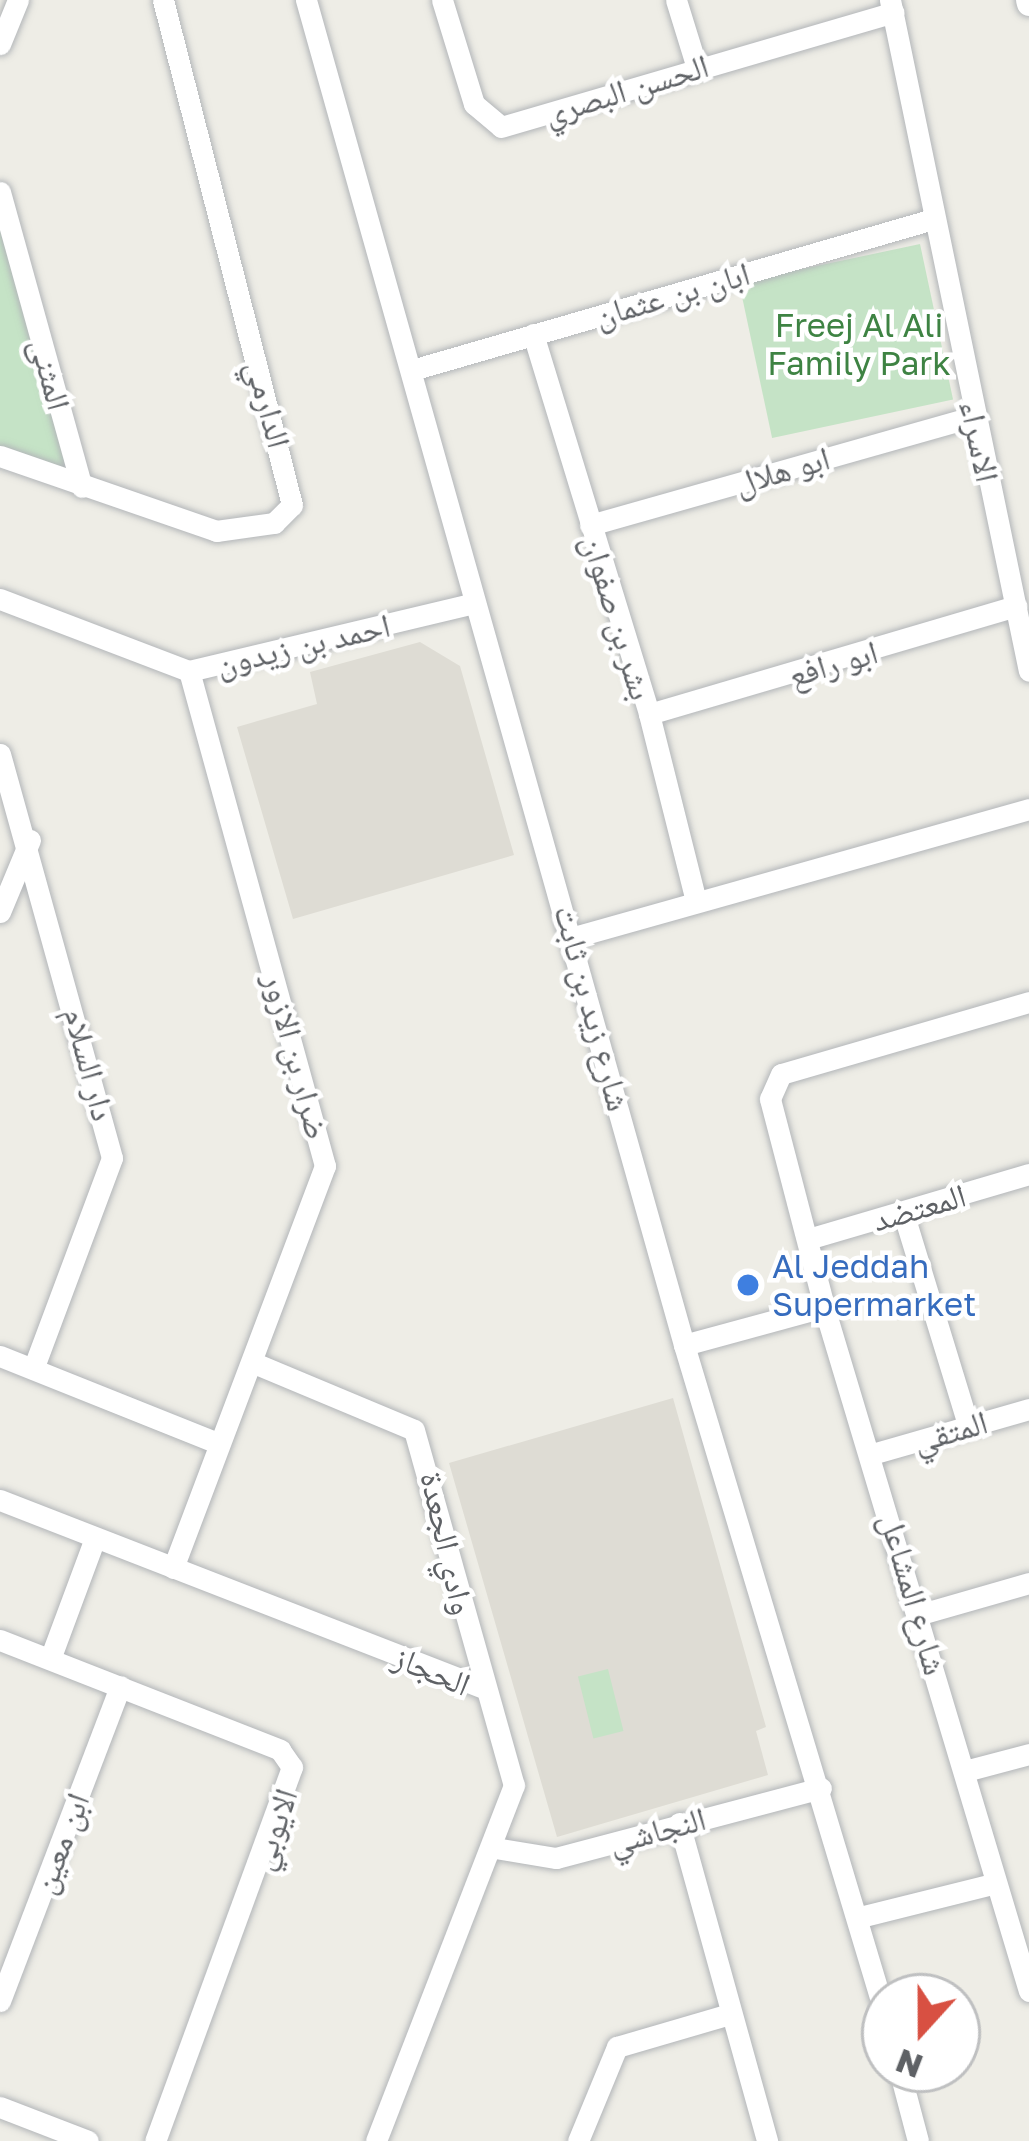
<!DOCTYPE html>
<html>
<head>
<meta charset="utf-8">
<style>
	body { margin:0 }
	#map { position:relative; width:1029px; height:2141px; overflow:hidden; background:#eeede6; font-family:"Golos Text","Noto Naskh Arabic",sans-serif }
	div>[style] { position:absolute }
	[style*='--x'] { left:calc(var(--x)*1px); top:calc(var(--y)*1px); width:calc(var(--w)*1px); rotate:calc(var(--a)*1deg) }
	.education>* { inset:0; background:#dedcd4 }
	.green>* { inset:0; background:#c5e3c6; transform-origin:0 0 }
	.roads { filter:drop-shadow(0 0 3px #b3b6b9) drop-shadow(0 0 3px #b3b6b9) }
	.minor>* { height:21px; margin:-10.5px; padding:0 10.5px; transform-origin:10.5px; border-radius:10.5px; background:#fff }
	.tertiary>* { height:24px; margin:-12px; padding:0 12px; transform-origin:12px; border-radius:12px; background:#fff }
	.dots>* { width:33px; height:33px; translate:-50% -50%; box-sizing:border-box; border:6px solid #fff; border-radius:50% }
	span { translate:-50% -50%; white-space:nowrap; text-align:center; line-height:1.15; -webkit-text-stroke:9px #fff; paint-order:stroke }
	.street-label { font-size:33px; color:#5e6165 }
	.park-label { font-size:33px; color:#3e8343 }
	.shop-label { font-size:33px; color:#366cbe }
	.left { translate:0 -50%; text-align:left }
	.north { position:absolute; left:861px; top:1973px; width:120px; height:120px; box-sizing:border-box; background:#fff; border:3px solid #bfc0c1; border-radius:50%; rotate:201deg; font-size:33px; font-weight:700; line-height:48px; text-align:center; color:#5e6165 }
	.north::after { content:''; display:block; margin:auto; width:42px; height:54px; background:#d85042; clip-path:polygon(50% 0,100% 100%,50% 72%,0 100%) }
</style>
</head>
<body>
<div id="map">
	<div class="education">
		<div style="clip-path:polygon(420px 642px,460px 666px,514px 855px,293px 919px,237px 727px,317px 704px,310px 672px)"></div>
		<div style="clip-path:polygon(673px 1398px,766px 1727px,756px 1731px,768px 1775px,557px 1837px,449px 1463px)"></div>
	</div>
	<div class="green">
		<div style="clip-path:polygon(0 193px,70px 461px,66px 472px,0 446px)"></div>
		<div style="left:920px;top:244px;width:159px;height:185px;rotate:78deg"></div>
		<div style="left:608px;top:1669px;width:64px;height:31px;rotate:76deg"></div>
	</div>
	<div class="roads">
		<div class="minor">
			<div style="--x:306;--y:0;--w:1397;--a:74.3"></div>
			<div style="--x:684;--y:1345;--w:699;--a:73.28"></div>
			<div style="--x:442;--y:0;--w:109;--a:72.9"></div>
			<div style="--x:474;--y:104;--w:35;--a:40"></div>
			<div style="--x:501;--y:127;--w:409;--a:-16.3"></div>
			<div style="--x:676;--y:0;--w:71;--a:72.8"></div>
			<div style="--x:890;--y:0;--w:685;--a:78.3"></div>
			<div style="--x:0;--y:44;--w:48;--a:-67.8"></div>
			<div style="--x:0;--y:192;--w:306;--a:74.5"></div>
			<div style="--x:533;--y:334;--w:397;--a:73"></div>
			<div style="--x:649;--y:714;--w:193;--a:75.9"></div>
			<div style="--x:412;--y:370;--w:542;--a:-16.16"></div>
			<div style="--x:0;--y:456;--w:229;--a:19.1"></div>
			<div style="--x:216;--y:531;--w:59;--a:-7.9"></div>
			<div style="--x:274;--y:523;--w:25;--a:-45"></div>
			<div style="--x:292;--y:505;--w:521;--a:-104.33"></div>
			<div style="--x:590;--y:525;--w:399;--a:-15.8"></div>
			<div style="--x:0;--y:599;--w:202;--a:20.9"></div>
			<div style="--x:189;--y:671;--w:294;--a:-13.4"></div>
			<div style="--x:649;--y:714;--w:383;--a:-16.4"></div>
			<div style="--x:0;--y:754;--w:419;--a:74.5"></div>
			<div style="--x:112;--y:1158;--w:225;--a:110.5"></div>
			<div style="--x:0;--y:912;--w:78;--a:-67.4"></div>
			<div style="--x:574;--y:937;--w:473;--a:-15.7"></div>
			<div style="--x:1029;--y:1002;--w:258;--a:163.8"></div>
			<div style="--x:781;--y:1074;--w:27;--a:114"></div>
			<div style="--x:770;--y:1099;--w:215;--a:75.4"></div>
			<div style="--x:824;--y:1307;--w:714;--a:73.32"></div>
			<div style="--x:903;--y:1212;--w:223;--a:73"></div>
			<div style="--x:808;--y:1239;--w:230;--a:-16.4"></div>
			<div style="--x:684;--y:1345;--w:145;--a:-15.2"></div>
			<div style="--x:0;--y:1356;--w:235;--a:21.8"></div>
			<div style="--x:254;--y:1363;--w:173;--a:22.7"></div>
			<div style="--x:414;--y:1430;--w:369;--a:74.3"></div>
			<div style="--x:514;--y:1785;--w:382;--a:111.2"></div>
			<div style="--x:872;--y:1454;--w:163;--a:-16"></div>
			<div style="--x:0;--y:1500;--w:516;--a:21.24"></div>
			<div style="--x:173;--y:1568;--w:430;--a:-69.3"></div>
			<div style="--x:325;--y:1166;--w:513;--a:-105.36"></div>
			<div style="--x:921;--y:1614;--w:112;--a:-16"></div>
			<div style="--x:0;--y:1640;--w:301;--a:21.4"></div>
			<div style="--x:280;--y:1750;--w:21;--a:55"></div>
			<div style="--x:292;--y:1767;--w:398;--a:110.1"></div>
			<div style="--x:50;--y:1659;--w:129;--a:-69.6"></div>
			<div style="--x:965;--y:1771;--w:66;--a:-14.9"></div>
			<div style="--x:679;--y:1823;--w:330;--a:74.5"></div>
			<div style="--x:495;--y:1848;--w:62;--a:9.3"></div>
			<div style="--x:556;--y:1858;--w:274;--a:-14.8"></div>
			<div style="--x:860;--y:1917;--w:140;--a:-14"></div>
			<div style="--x:0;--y:2001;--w:337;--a:-69.1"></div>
			<div style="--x:899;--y:2069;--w:74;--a:75.2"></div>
			<div style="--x:0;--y:2107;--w:94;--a:21.1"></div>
			<div style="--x:578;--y:2141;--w:102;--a:-67.5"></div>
			<div style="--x:617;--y:2047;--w:118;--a:-16.3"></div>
		</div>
		<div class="tertiary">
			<div style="--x:1028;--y:0;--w:4;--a:76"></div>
		</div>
	</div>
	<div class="dots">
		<div style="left:748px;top:1285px;background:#3f7fe0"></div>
	</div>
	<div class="street-label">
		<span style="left:626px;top:89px;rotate:-17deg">الحسن البصري</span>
		<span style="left:672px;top:294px;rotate:-16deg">ابان بن عثمان</span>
		<span style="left:51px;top:374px;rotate:75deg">المثنى</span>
		<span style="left:269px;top:404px;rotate:75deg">الدارمي</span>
		<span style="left:980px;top:441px;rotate:78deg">الاسراء</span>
		<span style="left:782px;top:470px;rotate:-16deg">ابو هلال</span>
		<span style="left:618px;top:617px;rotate:73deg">بشر بن صفوان</span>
		<span style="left:303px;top:644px;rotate:-13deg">احمد بن زيدون</span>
		<span style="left:833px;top:663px;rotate:-16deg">ابو رافع</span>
		<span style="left:593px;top:1008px;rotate:75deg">شارع زيد بن ثابت</span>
		<span style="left:297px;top:1056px;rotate:75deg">ضرار بن الازور</span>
		<span style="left:90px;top:1064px;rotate:75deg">دار السلام</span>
		<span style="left:919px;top:1207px;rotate:-16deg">المعتضد</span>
		<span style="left:950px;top:1431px;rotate:-16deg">المتقي</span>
		<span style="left:448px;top:1543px;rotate:77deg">وادي الجعدة</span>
		<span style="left:914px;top:1594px;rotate:74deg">شارع المشاعل</span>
		<span style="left:432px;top:1670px;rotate:23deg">الحجاز</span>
		<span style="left:273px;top:1829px;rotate:-71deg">الايوبي</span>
		<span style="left:657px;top:1830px;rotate:-15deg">النجاشي</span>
		<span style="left:60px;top:1843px;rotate:-69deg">ابن معين</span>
	</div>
	<div class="park-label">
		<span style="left:859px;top:344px">Freej Al Ali<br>Family Park</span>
	</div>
	<div class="shop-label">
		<span class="left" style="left:772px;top:1285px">Al Jeddah<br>Supermarket</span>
	</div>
	<div class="north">N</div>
</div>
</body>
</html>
